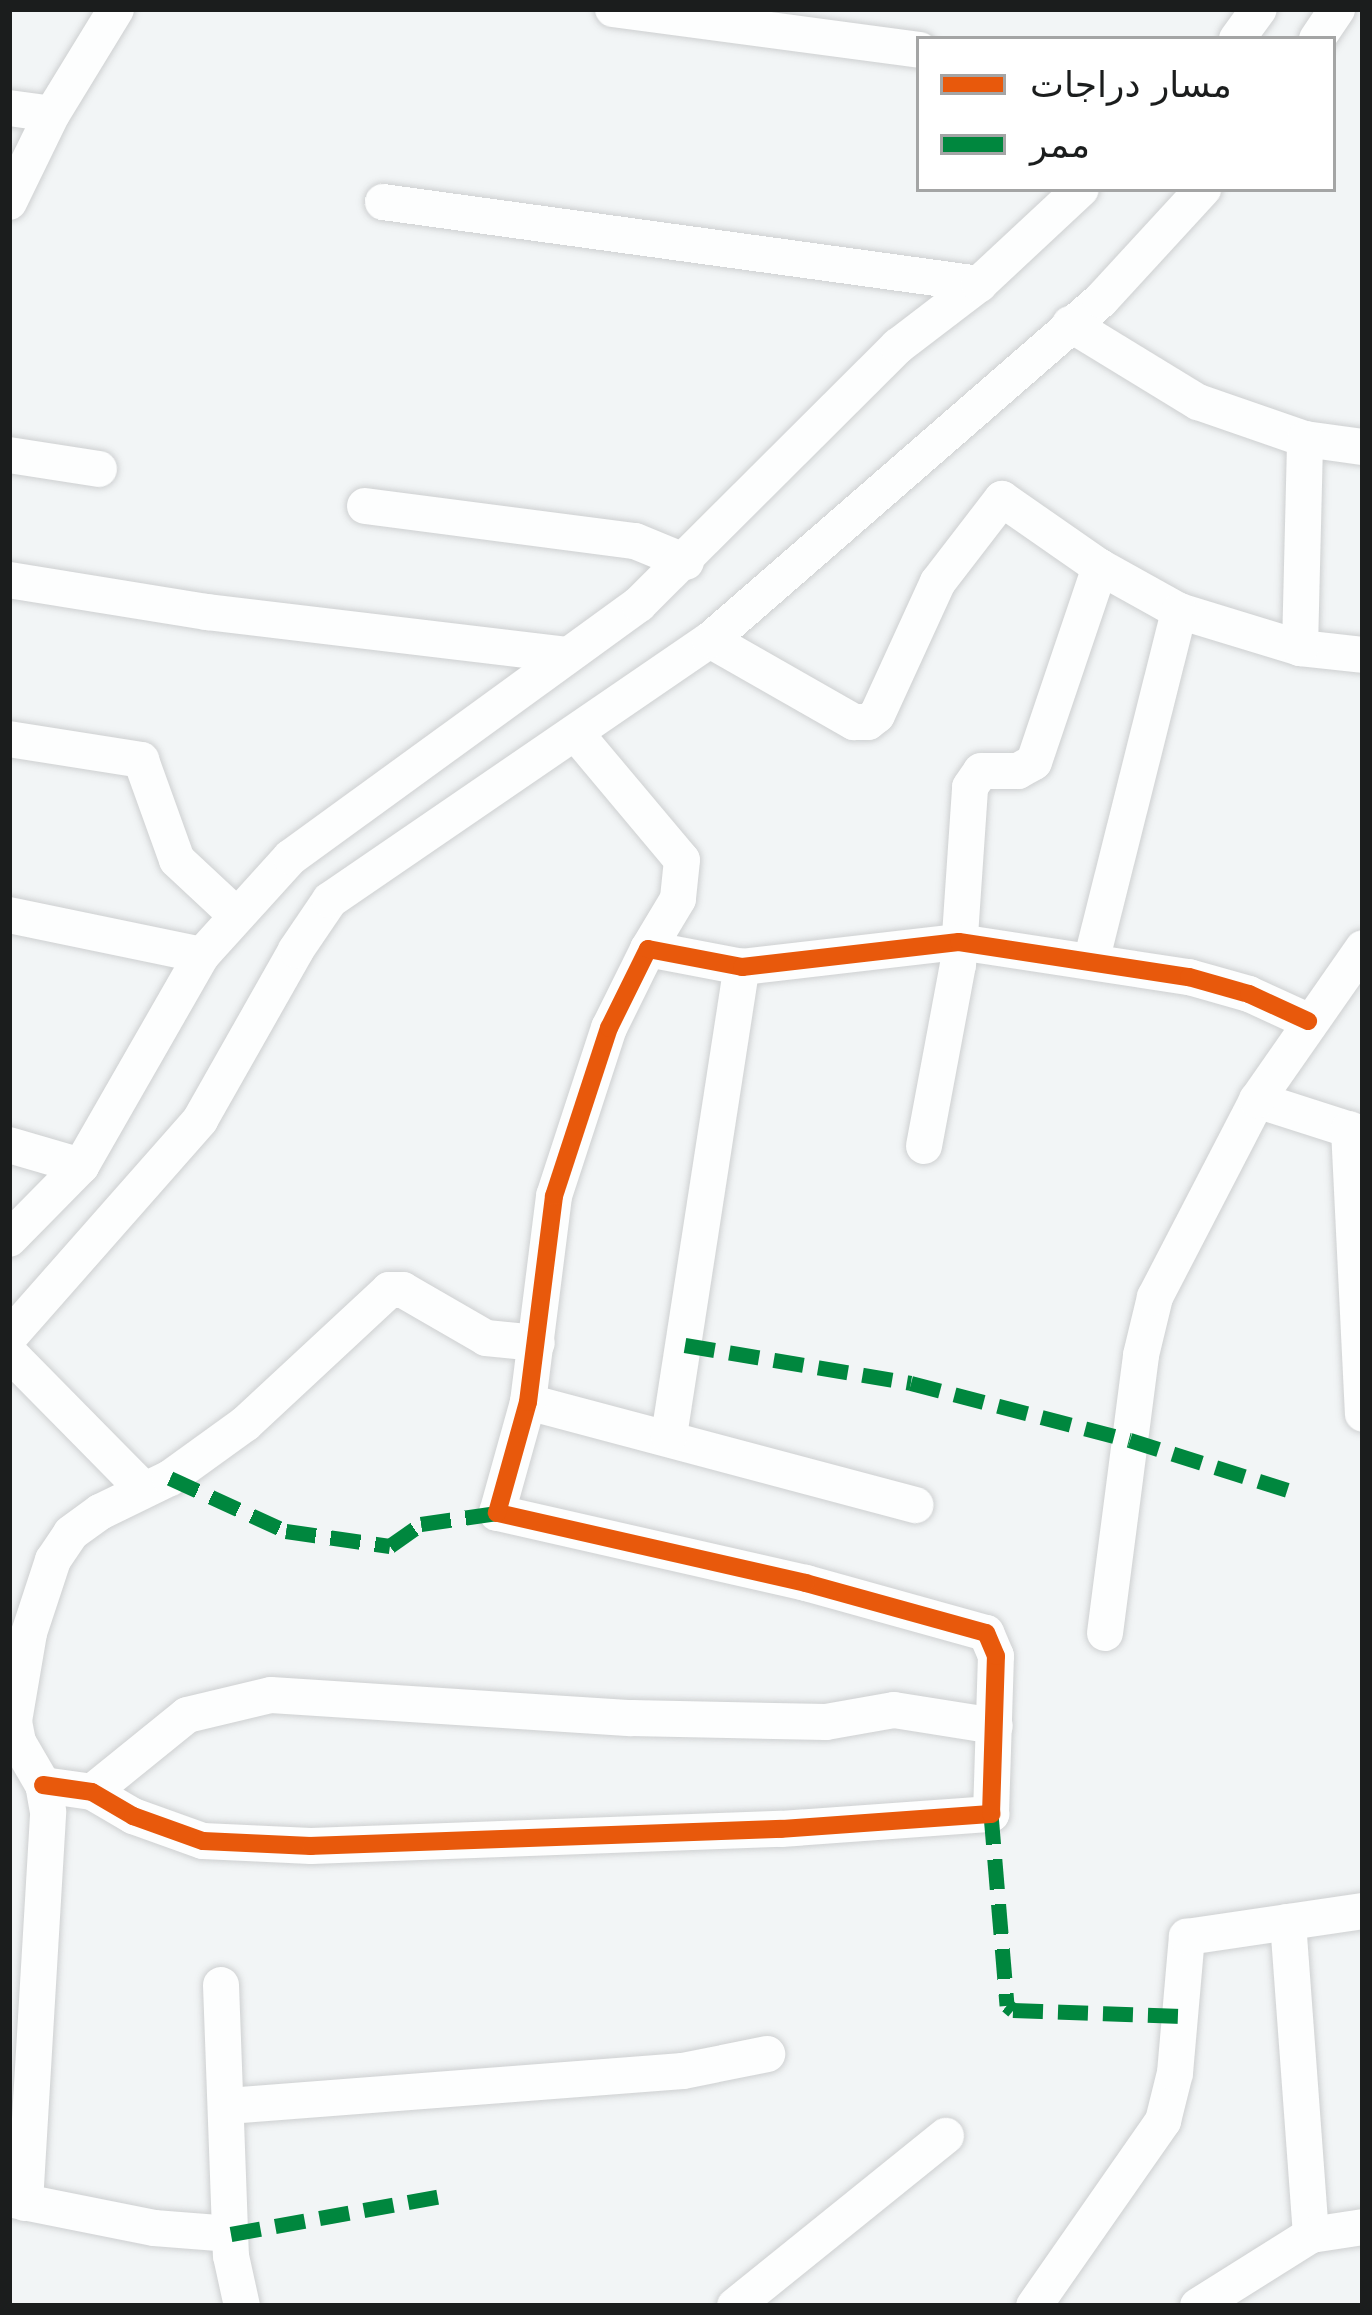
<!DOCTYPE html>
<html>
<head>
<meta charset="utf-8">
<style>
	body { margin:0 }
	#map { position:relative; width:1372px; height:2315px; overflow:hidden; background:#f2f5f6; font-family:"DejaVu Sans",Cairo,sans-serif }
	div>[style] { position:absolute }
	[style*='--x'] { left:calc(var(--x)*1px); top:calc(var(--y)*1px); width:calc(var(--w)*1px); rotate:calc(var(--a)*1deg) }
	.roads { filter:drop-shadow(0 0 3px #ced0d1) drop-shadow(0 0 3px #ced0d1) }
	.street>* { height:36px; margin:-18px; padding:0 18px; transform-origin:18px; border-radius:18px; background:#fdfefe }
	.quiet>* { height:15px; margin-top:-7.5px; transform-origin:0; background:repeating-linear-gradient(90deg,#00873e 0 30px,transparent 0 45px) }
	.cycleway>* { height:18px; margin:-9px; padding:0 9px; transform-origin:9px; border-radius:9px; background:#e8590c }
	span { translate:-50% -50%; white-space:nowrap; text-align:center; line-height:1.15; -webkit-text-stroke:12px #fff; paint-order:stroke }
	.frame { position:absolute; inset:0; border:12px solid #1b1d1d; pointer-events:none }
	.legend { position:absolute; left:916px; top:36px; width:420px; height:156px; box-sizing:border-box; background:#fff; border:3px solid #a4a5a5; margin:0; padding:15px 21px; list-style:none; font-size:36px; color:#1b1d1d }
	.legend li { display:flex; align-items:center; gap:24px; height:60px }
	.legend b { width:60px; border:3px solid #a4a5a5 }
</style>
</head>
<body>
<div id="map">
	<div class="roads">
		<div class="street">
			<div style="--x:613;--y:9;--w:309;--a:7.6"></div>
			<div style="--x:1237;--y:39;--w:37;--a:-54"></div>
			<div style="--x:1317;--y:39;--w:36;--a:-56"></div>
			<div style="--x:9;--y:108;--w:43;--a:7.9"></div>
			<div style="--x:9;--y:202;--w:98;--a:-64"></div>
			<div style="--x:52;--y:114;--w:123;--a:-58.6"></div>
			<div style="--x:383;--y:202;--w:602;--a:7.83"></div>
			<div style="--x:1070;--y:324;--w:150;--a:31.4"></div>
			<div style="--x:1198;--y:402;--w:113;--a:19.1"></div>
			<div style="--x:1305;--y:439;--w:59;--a:7.9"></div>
			<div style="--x:9;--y:455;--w:91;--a:8.8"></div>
			<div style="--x:365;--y:506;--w:272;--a:7.4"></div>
			<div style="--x:635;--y:541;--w:55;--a:22.4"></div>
			<div style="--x:9;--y:580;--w:201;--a:9.2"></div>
			<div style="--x:207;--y:612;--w:363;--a:6.8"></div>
			<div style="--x:710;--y:640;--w:166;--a:29.7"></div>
			<div style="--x:854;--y:722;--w:14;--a:0"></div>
			<div style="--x:868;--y:722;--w:11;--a:-38"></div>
			<div style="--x:877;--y:715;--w:146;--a:-65.4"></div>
			<div style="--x:938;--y:582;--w:105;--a:-52.4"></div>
			<div style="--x:1002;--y:499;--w:119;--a:34.8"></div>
			<div style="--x:1100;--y:567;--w:90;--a:29.1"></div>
			<div style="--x:1179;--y:611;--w:127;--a:17"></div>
			<div style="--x:1300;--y:648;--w:63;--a:6.3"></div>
			<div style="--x:1300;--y:648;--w:209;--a:-88.6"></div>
			<div style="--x:577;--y:735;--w:163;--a:50"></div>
			<div style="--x:682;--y:860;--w:39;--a:96"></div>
			<div style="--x:678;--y:899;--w:58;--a:121"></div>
			<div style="--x:9;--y:739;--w:134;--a:9"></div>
			<div style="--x:141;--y:760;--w:106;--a:70.2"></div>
			<div style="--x:177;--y:860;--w:81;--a:43"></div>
			<div style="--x:9;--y:915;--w:197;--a:11.7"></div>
			<div style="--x:1092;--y:958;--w:358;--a:-75.9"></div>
			<div style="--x:1257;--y:1100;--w:111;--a:17.8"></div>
			<div style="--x:1349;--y:1129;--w:285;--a:87.2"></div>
			<div style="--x:9;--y:1145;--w:75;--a:16.3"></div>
			<div style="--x:924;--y:1146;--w:184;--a:-79.4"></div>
			<div style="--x:958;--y:965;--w:178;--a:-86.1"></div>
			<div style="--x:970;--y:787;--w:19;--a:-55"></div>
			<div style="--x:981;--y:771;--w:37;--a:0"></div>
			<div style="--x:1018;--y:771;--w:18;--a:-29"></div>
			<div style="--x:1034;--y:762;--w:206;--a:-71.3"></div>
			<div style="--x:9;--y:1239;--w:103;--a:-45.4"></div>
			<div style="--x:81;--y:1166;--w:243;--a:-60.2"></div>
			<div style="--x:202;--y:955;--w:132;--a:-47.8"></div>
			<div style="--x:291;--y:857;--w:430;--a:-36"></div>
			<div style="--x:639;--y:604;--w:366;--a:-44.9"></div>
			<div style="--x:898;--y:346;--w:102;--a:-37.4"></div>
			<div style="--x:979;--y:284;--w:139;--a:-43"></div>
			<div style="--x:9;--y:1337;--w:289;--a:-48.6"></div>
			<div style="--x:200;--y:1120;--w:195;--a:-60.5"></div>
			<div style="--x:296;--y:950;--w:60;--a:-55.8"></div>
			<div style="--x:330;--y:900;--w:460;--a:-34.4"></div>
			<div style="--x:710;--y:640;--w:518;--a:-41.01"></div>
			<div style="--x:1101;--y:300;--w:151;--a:-47.4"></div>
			<div style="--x:9;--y:1353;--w:191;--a:45.4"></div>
			<div style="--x:528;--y:1402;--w:401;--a:14.9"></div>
			<div style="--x:669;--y:1436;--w:475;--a:-81.2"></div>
			<div style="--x:1105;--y:1633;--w:280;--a:-82.6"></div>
			<div style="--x:1141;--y:1355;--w:60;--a:-76.4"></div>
			<div style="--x:1155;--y:1297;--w:222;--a:-62.6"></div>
			<div style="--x:1257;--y:1100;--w:185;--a:-55.1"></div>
			<div style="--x:43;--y:1785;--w:49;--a:8.1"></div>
			<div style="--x:92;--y:1792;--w:48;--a:30.3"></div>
			<div style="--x:133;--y:1816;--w:74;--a:19.7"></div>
			<div style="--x:203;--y:1841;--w:108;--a:2.7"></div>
			<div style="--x:311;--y:1846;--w:470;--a:-2.1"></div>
			<div style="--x:781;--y:1829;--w:211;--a:-4.1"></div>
			<div style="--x:991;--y:1814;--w:158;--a:-88.2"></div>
			<div style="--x:996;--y:1656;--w:25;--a:-113"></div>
			<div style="--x:986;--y:1633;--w:187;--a:-164.5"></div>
			<div style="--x:806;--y:1583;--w:317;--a:-167.2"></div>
			<div style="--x:497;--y:1513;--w:115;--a:-74.4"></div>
			<div style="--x:528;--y:1402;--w:208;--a:-82.8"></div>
			<div style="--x:554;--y:1196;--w:177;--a:-71.9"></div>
			<div style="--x:609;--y:1028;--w:88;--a:-63.7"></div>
			<div style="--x:648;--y:949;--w:96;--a:10.8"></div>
			<div style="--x:742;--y:967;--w:218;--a:-6.6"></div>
			<div style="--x:959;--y:942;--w:233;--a:8.7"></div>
			<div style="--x:1189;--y:977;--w:62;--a:15.8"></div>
			<div style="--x:1249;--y:994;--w:65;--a:24.6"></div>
			<div style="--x:92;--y:1792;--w:122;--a:-39"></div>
			<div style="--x:187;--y:1715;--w:86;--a:-13.4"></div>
			<div style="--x:271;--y:1695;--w:361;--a:3.7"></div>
			<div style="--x:631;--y:1718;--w:195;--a:1.2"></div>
			<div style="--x:826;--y:1722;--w:69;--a:-10"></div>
			<div style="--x:894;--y:1710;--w:102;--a:9"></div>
			<div style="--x:1288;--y:1922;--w:314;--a:85.8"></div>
			<div style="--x:221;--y:1985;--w:271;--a:87.9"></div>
			<div style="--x:231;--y:2256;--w:51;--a:77.6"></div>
			<div style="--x:228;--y:2106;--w:456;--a:-4.4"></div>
			<div style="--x:683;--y:2071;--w:86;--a:-11.4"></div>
			<div style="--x:9;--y:2199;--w:148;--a:11.3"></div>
			<div style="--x:154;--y:2228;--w:77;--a:4.5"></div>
			<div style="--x:25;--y:2203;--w:392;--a:-86.6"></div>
			<div style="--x:48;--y:1812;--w:27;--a:-100"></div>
			<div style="--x:43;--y:1785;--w:50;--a:-120.2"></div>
			<div style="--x:18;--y:1742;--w:21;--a:-101"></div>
			<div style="--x:14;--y:1721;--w:89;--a:-80.3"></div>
			<div style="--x:29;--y:1633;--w:77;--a:-71.8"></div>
			<div style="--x:53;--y:1560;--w:32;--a:-56"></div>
			<div style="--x:71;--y:1533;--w:36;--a:-36"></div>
			<div style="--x:100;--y:1512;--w:78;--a:-25.9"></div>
			<div style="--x:170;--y:1478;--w:92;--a:-35.8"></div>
			<div style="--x:245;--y:1424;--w:197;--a:-42.9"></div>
			<div style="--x:389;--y:1290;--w:14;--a:0"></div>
			<div style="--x:403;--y:1290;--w:96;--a:30"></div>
			<div style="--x:486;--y:1338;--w:51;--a:5.6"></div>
			<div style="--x:735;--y:2306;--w:271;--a:-38.9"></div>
			<div style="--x:1034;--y:2306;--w:226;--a:-55.1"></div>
			<div style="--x:1163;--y:2121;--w:49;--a:-76"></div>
			<div style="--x:1175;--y:2073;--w:137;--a:-85"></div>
			<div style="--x:1187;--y:1937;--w:178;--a:-8.4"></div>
			<div style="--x:1198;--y:2306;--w:133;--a:-32.1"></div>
			<div style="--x:1311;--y:2235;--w:53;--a:-8.7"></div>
		</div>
	</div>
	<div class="quiet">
		<div style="--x:685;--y:1345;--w:229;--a:9.5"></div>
		<div style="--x:911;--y:1383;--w:226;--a:14.6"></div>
		<div style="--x:1130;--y:1440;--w:166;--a:17.6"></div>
		<div style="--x:170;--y:1478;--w:128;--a:24.6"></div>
		<div style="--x:286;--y:1531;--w:105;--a:8.2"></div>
		<div style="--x:390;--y:1546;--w:38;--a:-35"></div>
		<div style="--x:421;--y:1524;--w:77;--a:-8.2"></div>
		<div style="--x:991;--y:1814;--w:192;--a:85.2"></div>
		<div style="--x:1007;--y:2005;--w:8;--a:40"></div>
		<div style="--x:1013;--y:2010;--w:169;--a:2"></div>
		<div style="--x:231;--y:2234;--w:219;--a:-10.2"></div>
	</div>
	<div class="cycleway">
		<div style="--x:43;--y:1785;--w:49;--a:8.1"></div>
		<div style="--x:92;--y:1792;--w:48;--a:30.3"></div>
		<div style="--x:133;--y:1816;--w:74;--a:19.7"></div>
		<div style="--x:203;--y:1841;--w:108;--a:2.7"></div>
		<div style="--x:311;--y:1846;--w:470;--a:-2.1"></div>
		<div style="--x:781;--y:1829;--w:211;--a:-4.1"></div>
		<div style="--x:991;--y:1814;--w:158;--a:-88.2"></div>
		<div style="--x:996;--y:1656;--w:25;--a:-113"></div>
		<div style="--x:986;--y:1633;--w:187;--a:-164.5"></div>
		<div style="--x:806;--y:1583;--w:317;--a:-167.2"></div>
		<div style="--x:497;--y:1513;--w:115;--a:-74.4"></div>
		<div style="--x:528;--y:1402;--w:208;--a:-82.8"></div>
		<div style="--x:554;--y:1196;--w:177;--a:-71.9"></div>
		<div style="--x:609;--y:1028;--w:88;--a:-63.7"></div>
		<div style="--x:648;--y:949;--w:96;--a:10.8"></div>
		<div style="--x:742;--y:967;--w:218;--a:-6.6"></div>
		<div style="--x:959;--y:942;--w:233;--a:8.7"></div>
		<div style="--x:1189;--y:977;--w:62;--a:15.8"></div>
		<div style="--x:1249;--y:994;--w:65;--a:24.6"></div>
	</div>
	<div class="frame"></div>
	<ul class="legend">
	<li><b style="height:15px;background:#e8590c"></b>مسار دراجات</li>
	<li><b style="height:15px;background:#00873e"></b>ممر</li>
	</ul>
</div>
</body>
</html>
